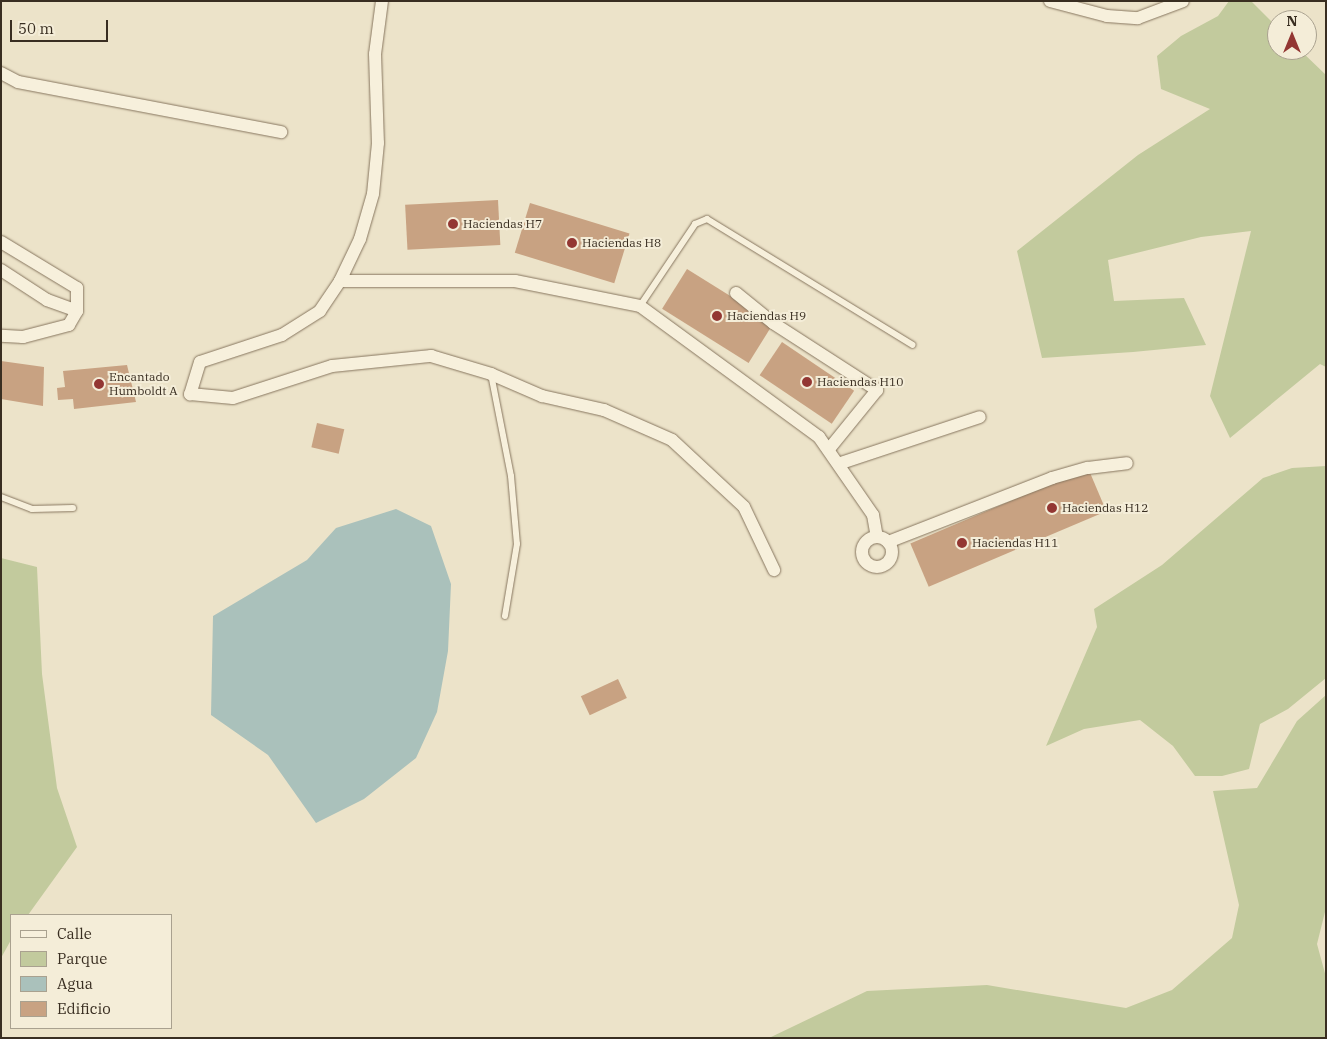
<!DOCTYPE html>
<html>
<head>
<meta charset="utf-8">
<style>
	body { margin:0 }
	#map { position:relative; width:1327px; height:1039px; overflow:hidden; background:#ece3c9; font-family:"IBM Plex Serif",serif }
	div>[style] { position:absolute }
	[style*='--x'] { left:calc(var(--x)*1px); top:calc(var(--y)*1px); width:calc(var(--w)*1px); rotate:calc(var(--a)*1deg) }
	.green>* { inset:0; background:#c2ca9d }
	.water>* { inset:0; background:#aac1bb }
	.building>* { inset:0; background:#c8a282; transform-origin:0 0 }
	.roads { filter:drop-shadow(0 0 1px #87765f) drop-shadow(0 0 1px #87765f) }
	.lane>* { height:6px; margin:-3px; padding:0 3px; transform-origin:3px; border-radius:3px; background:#f7f0dc }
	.street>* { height:12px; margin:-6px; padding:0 6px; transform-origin:6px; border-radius:6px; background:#f7f0dc }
	.street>.ring { margin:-6px; padding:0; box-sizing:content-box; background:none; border:12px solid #f7f0dc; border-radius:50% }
	.dots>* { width:14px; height:14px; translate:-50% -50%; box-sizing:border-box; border:2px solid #f4edd8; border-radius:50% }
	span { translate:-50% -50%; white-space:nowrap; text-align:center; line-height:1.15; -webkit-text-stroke:4px #f4edd8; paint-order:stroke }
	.poi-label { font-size:12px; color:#392e21 }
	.left { translate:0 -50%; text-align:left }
	.frame { position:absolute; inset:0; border:2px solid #392e21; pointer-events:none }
	.legend { position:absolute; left:10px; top:914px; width:162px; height:115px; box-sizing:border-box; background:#f4edd8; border:1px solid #a9a18f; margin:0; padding:6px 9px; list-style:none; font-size:15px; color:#392e21 }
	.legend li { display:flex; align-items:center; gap:10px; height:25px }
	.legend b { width:25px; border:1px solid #a9a18f }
	.north { position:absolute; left:1267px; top:10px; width:50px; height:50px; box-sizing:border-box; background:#f4edd8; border:1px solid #a9a18f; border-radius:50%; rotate:0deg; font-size:14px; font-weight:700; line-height:20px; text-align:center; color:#392e21 }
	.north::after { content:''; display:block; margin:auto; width:18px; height:22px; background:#933733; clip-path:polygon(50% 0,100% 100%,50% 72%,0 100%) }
	.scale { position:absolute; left:10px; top:20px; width:98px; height:22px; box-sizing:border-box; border:2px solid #392e21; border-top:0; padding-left:6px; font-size:15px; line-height:18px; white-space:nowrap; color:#392e21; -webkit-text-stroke:4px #f4edd8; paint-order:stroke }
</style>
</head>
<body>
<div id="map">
	<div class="green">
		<div style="clip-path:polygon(1229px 1px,1251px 1px,1277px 27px,1277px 50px,1300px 50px,1326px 75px,1326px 367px,1320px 364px,1230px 438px,1210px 396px,1251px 231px,1201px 237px,1108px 260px,1114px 301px,1184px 298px,1206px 345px,1133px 352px,1042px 358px,1017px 251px,1138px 155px,1210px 109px,1161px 89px,1157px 56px,1181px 36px,1218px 16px)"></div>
		<div style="clip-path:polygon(1326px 466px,1326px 678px,1288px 709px,1260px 724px,1249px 769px,1222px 776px,1195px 776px,1173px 746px,1140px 720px,1084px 729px,1046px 746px,1097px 627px,1094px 609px,1162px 565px,1263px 478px,1292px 468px)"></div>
		<div style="clip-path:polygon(1px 558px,37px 567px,42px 674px,57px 788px,77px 847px,28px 915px,11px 915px,11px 940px,1px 958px)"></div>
		<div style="clip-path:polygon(1326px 695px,1326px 908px,1317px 944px,1326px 977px,1326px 1038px,769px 1038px,867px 991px,987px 985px,1126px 1008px,1172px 990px,1232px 938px,1239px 905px,1213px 791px,1257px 788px,1297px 721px)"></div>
	</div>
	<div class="water">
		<div style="clip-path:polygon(396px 509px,431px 526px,451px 584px,448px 651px,437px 712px,416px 758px,364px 799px,316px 823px,268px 755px,211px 715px,213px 616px,307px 560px,336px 528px)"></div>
	</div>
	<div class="building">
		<div style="left:498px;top:200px;width:45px;height:93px;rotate:87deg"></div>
		<div style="left:530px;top:203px;width:104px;height:52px;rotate:17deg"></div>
		<div style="left:687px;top:269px;width:102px;height:47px;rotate:32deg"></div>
		<div style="left:782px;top:342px;width:87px;height:40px;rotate:34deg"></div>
		<div style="clip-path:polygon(1px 361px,44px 367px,43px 406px,1px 399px)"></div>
		<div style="clip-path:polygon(127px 365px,136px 402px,74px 409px,73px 399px,58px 400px,57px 388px,65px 387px,63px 371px)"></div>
		<div style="left:317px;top:423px;width:28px;height:25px;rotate:13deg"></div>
		<div style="left:1088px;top:468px;width:47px;height:193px;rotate:67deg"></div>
		<div style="left:618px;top:679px;width:21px;height:41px;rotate:65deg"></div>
	</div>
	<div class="roads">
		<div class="lane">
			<div style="--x:640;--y:306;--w:99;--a:-56.1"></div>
			<div style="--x:695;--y:224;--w:13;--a:-23"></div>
			<div style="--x:707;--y:219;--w:241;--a:31.5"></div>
			<div style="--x:491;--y:374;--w:104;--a:78.9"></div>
			<div style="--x:511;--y:476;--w:68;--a:85"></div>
			<div style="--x:517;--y:544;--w:73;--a:99.5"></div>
			<div style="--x:1;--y:497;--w:33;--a:21"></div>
			<div style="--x:32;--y:509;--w:41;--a:-1.4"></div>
		</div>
		<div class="street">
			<div style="--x:382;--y:1;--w:53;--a:97.5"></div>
			<div style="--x:375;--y:54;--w:89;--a:88.1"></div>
			<div style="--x:378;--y:143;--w:51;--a:95.6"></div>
			<div style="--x:373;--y:194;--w:47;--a:106.1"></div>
			<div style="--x:360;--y:239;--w:47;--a:115.5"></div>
			<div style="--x:340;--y:281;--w:36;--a:124"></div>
			<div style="--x:320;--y:311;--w:45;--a:147.7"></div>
			<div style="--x:282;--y:335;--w:86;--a:161.8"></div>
			<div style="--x:200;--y:362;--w:34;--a:107"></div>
			<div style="--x:190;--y:394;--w:43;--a:5.3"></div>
			<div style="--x:233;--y:398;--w:104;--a:-17.9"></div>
			<div style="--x:332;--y:366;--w:100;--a:-5.8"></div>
			<div style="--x:431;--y:356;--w:63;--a:16.7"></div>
			<div style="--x:491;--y:374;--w:56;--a:23.3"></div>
			<div style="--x:542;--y:396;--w:64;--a:12.7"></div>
			<div style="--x:604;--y:410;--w:74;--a:23.8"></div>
			<div style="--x:672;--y:440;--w:98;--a:42.9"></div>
			<div style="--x:744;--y:507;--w:70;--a:64.5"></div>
			<div style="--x:1050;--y:1;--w:59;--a:14.7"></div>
			<div style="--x:1107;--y:16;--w:31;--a:4"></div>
			<div style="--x:1138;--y:18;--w:48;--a:-20.7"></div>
			<div style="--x:1;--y:73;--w:19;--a:28"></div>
			<div style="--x:18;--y:82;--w:268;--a:10.8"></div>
			<div style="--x:1;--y:242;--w:89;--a:31.2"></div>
			<div style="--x:77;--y:288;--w:23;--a:90"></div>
			<div style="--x:77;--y:311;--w:16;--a:120"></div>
			<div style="--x:69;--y:325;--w:48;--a:165.4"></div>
			<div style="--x:23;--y:337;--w:22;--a:-177"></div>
			<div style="--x:1;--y:270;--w:55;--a:33.1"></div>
			<div style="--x:47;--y:300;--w:32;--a:20"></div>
			<div style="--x:340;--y:281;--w:175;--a:0"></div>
			<div style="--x:515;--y:281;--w:127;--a:11.3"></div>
			<div style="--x:640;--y:306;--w:222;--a:36.2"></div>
			<div style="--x:819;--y:437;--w:95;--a:55.3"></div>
			<div style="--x:873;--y:515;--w:22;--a:80"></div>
			<div style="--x:736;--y:293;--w:48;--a:39"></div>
			<div style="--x:773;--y:323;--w:124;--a:32.8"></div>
			<div style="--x:877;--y:390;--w:76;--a:129.1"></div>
			<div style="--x:841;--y:463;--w:146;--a:-18.3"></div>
			<div class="ring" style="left:862px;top:537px;width:18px;height:18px"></div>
			<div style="--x:888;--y:542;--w:176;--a:-21.3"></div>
			<div style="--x:1052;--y:478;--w:37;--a:-16"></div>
			<div style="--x:1088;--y:468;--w:39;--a:-7"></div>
		</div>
	</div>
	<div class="dots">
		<div style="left:453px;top:224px;background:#933733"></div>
		<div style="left:572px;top:243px;background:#933733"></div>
		<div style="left:717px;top:316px;background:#933733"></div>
		<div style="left:807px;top:382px;background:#933733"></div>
		<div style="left:99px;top:384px;background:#933733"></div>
		<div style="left:1052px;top:508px;background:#933733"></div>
		<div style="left:962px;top:543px;background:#933733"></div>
	</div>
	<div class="poi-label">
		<span class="left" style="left:463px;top:224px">Haciendas H7</span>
		<span class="left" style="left:582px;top:243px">Haciendas H8</span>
		<span class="left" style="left:727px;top:316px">Haciendas H9</span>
		<span class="left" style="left:109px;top:384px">Encantado<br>Humboldt A</span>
		<span class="left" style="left:817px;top:382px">Haciendas H10</span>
		<span class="left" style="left:1062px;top:508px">Haciendas H12</span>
		<span class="left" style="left:972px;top:543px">Haciendas H11</span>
	</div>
	<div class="frame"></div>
	<ul class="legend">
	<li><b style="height:6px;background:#f7f0dc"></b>Calle</li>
	<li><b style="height:14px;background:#c2ca9d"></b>Parque</li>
	<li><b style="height:14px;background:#aac1bb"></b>Agua</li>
	<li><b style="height:14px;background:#c8a282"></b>Edificio</li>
	</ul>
	<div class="north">N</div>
	<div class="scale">50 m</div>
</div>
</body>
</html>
